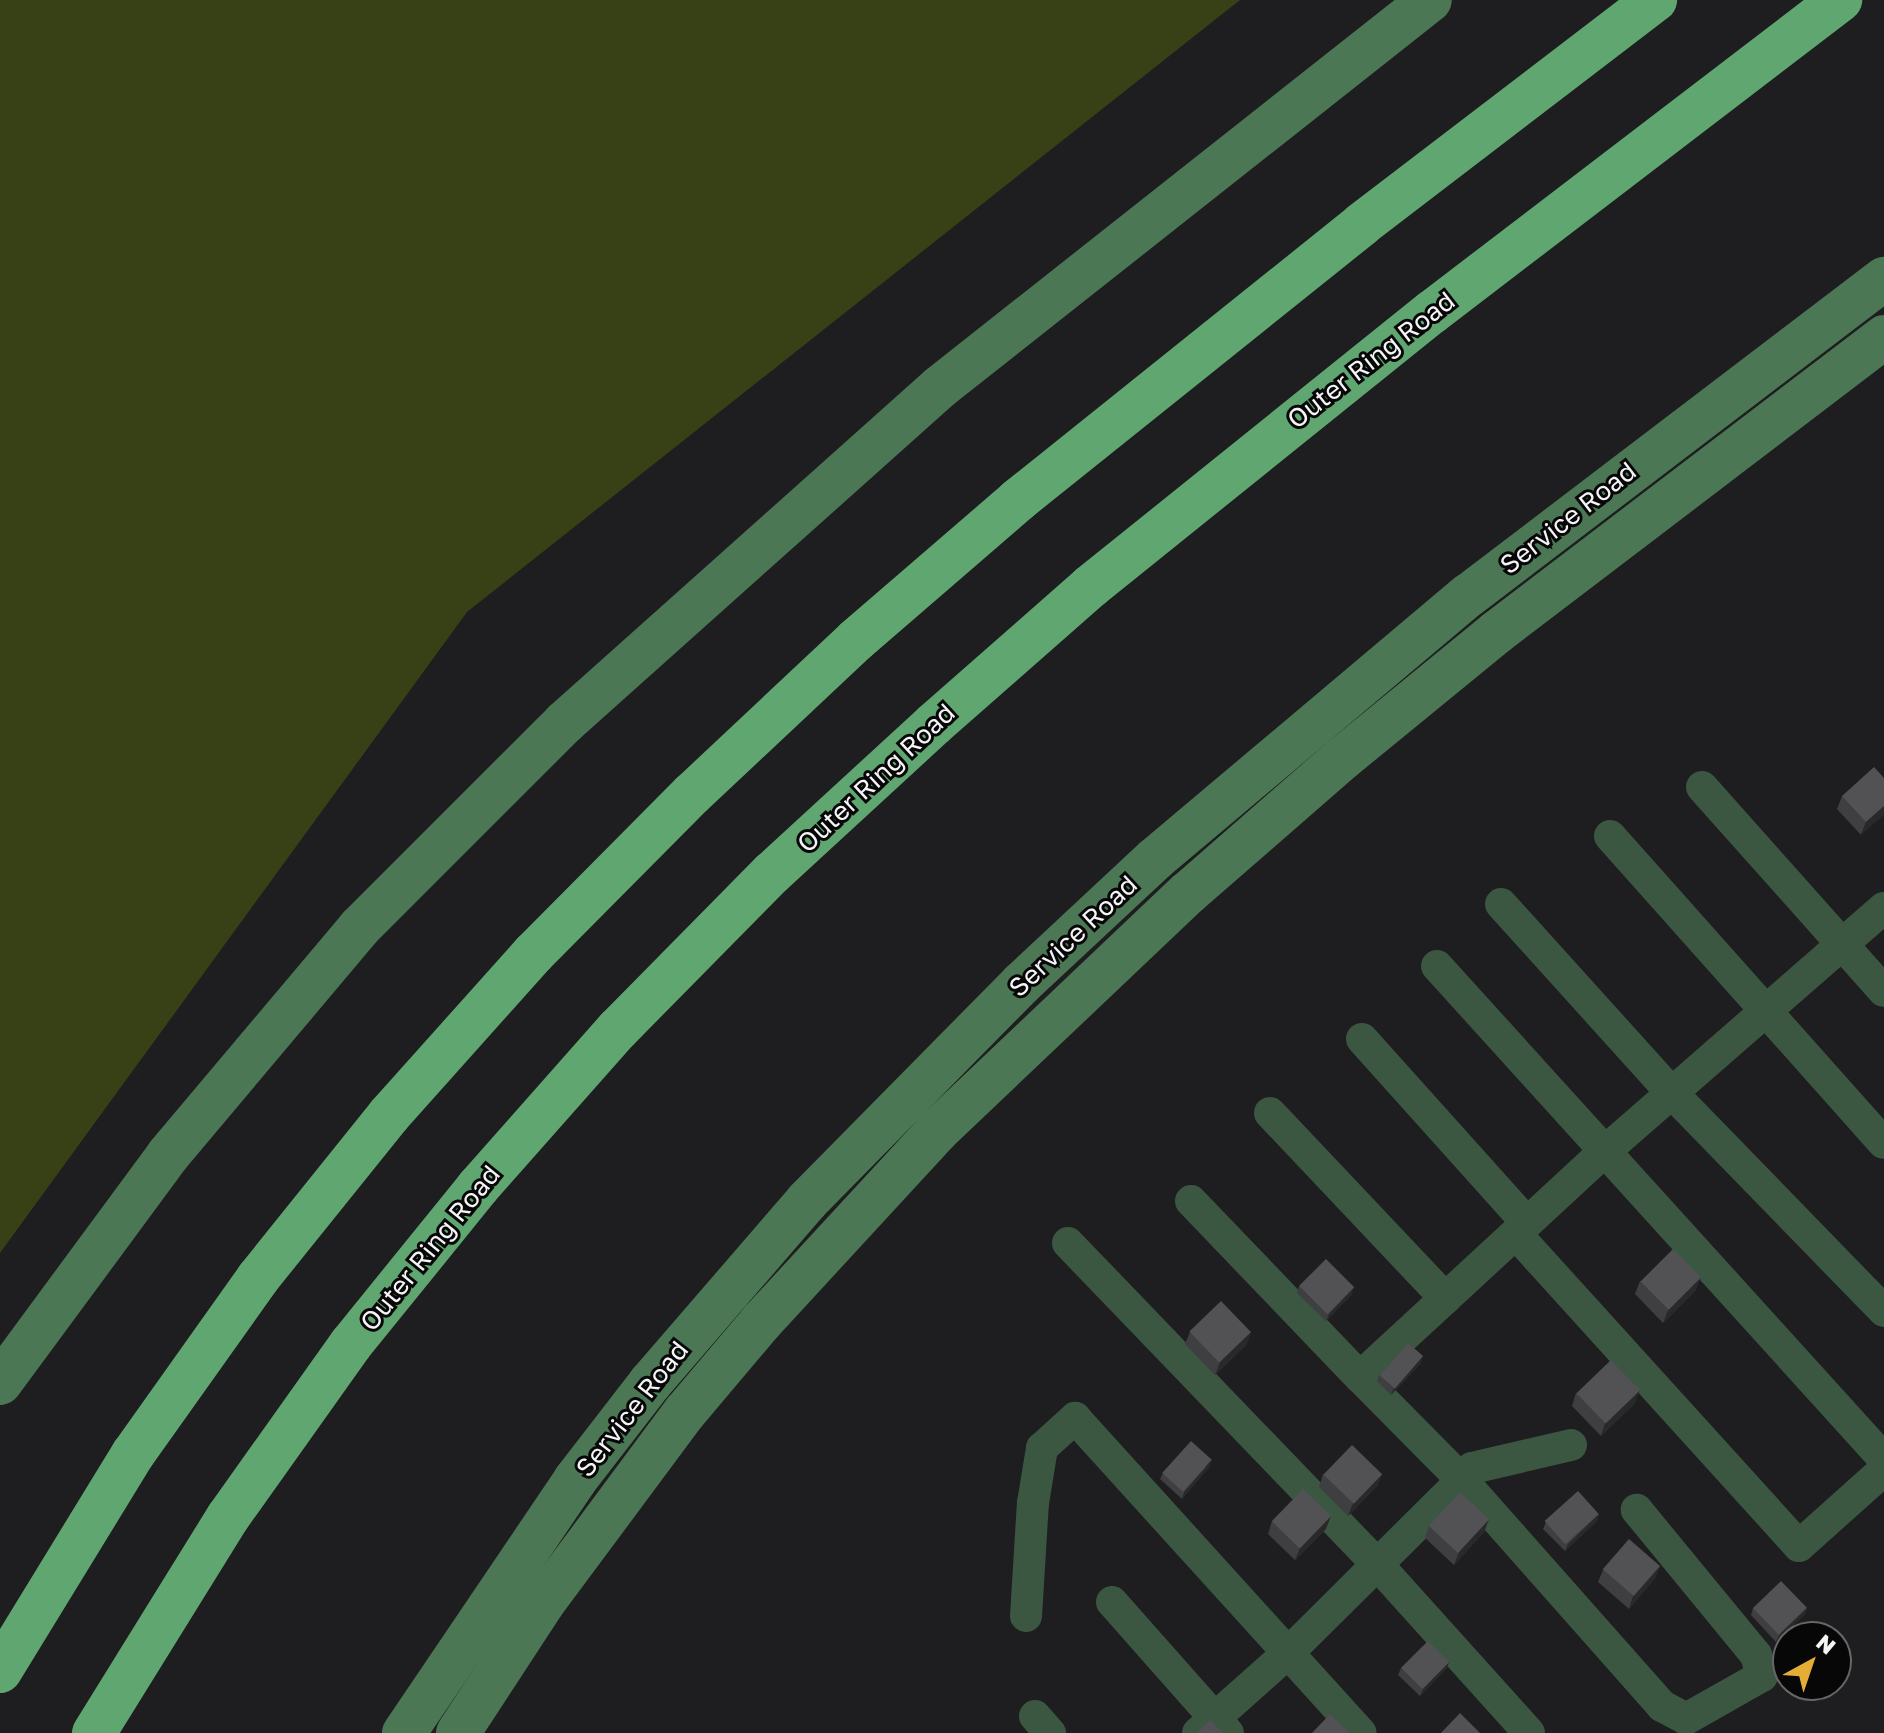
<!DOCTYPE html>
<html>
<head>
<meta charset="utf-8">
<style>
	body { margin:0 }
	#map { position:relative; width:1884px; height:1733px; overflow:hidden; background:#1e1d1f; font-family:"Golos Text",sans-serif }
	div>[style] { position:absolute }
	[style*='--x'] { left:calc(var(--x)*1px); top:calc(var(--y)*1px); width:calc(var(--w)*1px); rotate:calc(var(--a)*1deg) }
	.green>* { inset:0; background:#384015 }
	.street>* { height:32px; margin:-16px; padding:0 16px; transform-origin:16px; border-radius:16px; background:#3b5641 }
	.secondary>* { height:44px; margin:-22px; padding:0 22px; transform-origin:22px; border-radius:22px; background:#4b7755 }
	.highway>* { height:44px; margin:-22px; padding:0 22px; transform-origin:22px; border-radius:22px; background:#5fa671 }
	.wall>* { inset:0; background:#3f3e41 }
	.shaded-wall>* { inset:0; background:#29282b }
	.building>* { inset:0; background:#525154; transform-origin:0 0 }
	span { translate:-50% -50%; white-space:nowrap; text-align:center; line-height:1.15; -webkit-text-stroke:6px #080708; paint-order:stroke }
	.street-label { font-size:26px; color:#f5f4f6 }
	.north { position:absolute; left:1772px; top:1621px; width:80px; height:80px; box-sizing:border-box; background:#080708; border:2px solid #676667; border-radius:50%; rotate:40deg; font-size:22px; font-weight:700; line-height:32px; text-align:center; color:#f5f4f6 }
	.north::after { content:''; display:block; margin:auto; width:28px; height:36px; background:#e6ad36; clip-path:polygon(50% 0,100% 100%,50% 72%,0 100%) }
</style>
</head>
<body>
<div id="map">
	<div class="green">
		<div style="clip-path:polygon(0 0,1240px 0,467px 612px,0 1253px)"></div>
	</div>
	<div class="street">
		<div style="--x:1702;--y:787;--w:273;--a:48.3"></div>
		<div style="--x:1610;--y:836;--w:411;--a:48.3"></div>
		<div style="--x:1501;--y:904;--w:255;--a:47.9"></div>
		<div style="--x:1672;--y:1093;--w:304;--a:45.8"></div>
		<div style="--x:1437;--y:966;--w:665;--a:47.8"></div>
		<div style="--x:1362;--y:1039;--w:247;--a:48.1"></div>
		<div style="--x:1270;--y:1113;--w:255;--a:46.6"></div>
		<div style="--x:1191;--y:1201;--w:244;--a:46.2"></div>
		<div style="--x:1516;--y:1234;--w:421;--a:47.8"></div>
		<div style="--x:1799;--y:1546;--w:114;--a:-41.8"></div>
		<div style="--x:1068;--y:1243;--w:446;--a:46.1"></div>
		<div style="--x:1377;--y:1564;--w:227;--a:48"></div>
		<div style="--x:1571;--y:1445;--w:102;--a:166.9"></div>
		<div style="--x:1472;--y:1468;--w:16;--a:130"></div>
		<div style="--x:1462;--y:1480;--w:302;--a:48.5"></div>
		<div style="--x:1662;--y:1706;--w:27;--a:28"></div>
		<div style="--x:1686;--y:1719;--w:87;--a:-29.5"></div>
		<div style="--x:1762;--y:1676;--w:22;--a:-106"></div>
		<div style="--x:1756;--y:1655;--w:188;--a:-129.4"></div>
		<div style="--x:1112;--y:1602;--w:175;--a:48.5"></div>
		<div style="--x:1026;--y:1616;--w:113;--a:-86.5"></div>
		<div style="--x:1033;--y:1503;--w:56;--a:-80.7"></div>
		<div style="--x:1042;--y:1448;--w:45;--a:-42.3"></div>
		<div style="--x:1075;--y:1418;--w:425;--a:47.8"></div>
		<div style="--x:1035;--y:1716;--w:23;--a:49"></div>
		<div style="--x:1198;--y:1733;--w:122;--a:-41.7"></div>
		<div style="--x:1289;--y:1652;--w:244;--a:-44.8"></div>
		<div style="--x:1462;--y:1480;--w:145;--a:-134.7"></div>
		<div style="--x:1360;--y:1377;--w:332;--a:-42.7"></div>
		<div style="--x:1604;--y:1152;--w:371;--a:-41.1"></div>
	</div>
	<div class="secondary">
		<div style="--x:0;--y:1383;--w:283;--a:-53.6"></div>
		<div style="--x:168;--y:1155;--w:297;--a:-49.9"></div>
		<div style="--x:359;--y:928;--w:290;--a:-45"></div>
		<div style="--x:564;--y:723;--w:504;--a:-41.78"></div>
		<div style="--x:940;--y:387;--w:624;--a:-38.3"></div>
		<div style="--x:404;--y:1733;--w:305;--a:-55.9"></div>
		<div style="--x:575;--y:1480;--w:123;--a:-52.3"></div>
		<div style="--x:650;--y:1383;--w:240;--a:-49.2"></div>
		<div style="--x:807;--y:1201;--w:305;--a:-45.4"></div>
		<div style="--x:1021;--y:984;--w:183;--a:-43"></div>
		<div style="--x:1155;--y:859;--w:410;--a:-40.1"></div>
		<div style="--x:1469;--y:595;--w:522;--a:-37.29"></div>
		<div style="--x:458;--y:1733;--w:155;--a:-56.8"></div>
		<div style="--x:543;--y:1603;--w:238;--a:-53.4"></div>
		<div style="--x:685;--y:1412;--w:118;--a:-49.8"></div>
		<div style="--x:761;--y:1322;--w:260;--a:-47.3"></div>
		<div style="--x:937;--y:1131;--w:346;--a:-43.5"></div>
		<div style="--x:1188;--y:893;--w:206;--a:-41.1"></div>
		<div style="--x:1343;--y:758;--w:199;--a:-39.3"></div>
		<div style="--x:1497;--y:632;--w:487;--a:-37.3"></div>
	</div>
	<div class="highway">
		<div style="--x:0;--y:1671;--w:255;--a:-58.5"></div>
		<div style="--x:133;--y:1454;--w:216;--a:-54.6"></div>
		<div style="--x:258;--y:1278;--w:209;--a:-51.2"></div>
		<div style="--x:389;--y:1115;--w:217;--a:-48.2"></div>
		<div style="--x:534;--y:953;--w:224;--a:-45.2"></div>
		<div style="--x:692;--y:794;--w:225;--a:-43.2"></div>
		<div style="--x:856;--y:640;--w:214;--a:-40.8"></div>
		<div style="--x:1018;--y:500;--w:441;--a:-38.7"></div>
		<div style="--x:1362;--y:224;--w:369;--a:-37.4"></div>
		<div style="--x:94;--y:1733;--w:254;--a:-58.2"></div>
		<div style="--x:228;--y:1517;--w:212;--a:-54.6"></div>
		<div style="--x:351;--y:1344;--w:202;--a:-51"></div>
		<div style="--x:478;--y:1187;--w:211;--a:-48.5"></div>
		<div style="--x:618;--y:1029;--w:219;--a:-45.4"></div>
		<div style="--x:772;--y:873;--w:220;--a:-42.6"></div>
		<div style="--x:934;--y:724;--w:209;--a:-41.3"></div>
		<div style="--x:1091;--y:586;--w:437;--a:-38.8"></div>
		<div style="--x:1432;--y:312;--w:514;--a:-37.41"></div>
	</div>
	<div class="wall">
		<div style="clip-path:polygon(1884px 778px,1861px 835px,1837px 809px,1842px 796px)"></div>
		<div style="clip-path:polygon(1640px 1281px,1696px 1290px,1663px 1323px,1635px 1294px)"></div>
		<div style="clip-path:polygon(1299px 1286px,1352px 1294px,1326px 1321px,1297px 1293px)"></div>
		<div style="clip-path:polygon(1190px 1332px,1251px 1332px,1246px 1345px,1215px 1375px,1185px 1344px)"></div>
		<div style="clip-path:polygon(1421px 1363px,1391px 1395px,1377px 1381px,1379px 1375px)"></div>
		<div style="clip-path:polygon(1576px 1393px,1635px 1403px,1601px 1436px,1572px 1406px)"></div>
		<div style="clip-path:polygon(1210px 1466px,1182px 1499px,1160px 1479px,1163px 1473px)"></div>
		<div style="clip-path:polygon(1323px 1474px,1382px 1474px,1377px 1486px,1348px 1516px,1319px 1487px)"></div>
		<div style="clip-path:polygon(1599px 1514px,1597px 1521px,1565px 1551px,1543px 1529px,1546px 1522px)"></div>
		<div style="clip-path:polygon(1489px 1519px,1484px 1532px,1454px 1565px,1425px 1538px,1429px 1526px)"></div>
		<div style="clip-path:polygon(1272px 1521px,1326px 1529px,1295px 1560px,1268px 1534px)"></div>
		<div style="clip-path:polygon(1660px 1566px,1655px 1578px,1629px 1609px,1598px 1582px,1603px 1570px)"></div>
		<div style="clip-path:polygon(1753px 1608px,1807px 1608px,1805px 1614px,1776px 1642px,1751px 1615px)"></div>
		<div style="clip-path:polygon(1449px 1662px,1447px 1668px,1420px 1696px,1398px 1675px,1401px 1668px)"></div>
	</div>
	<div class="shaded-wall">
		<div style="clip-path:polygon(1884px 806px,1884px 815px,1861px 835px,1866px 822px)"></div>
		<div style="clip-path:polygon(1701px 1277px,1696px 1290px,1663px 1323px,1668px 1310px)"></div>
		<div style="clip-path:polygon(1354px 1287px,1352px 1294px,1326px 1321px,1329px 1314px)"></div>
		<div style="clip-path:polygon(1251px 1332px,1246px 1345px,1215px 1375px,1220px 1362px)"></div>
		<div style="clip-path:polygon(1423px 1356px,1421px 1363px,1391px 1395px,1394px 1388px)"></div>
		<div style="clip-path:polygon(1640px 1390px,1635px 1403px,1601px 1436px,1605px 1423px)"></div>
		<div style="clip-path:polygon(1212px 1460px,1210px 1466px,1182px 1499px,1184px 1492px)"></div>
		<div style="clip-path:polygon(1382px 1474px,1377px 1486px,1348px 1516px,1353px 1503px)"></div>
		<div style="clip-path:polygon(1599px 1514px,1597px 1521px,1565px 1551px,1568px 1544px)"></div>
		<div style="clip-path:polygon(1331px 1516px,1326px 1529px,1295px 1560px,1300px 1548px)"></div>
		<div style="clip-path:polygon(1489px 1519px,1484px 1532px,1454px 1565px,1459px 1552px)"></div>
		<div style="clip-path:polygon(1660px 1566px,1655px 1578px,1629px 1609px,1633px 1596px)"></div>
		<div style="clip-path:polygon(1807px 1608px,1805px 1614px,1776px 1642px,1779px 1635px)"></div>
		<div style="clip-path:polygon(1449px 1662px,1447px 1668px,1420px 1696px,1423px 1689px)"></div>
	</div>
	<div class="building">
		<div style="clip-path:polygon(1874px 767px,1884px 778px,1884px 806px,1866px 822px,1842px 796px)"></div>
		<div style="left:1673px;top:1249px;width:40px;height:46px;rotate:45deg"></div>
		<div style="left:1326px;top:1259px;width:40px;height:38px;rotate:45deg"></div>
		<div style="left:1221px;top:1301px;width:43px;height:44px;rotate:46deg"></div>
		<div style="left:1408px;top:1343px;width:20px;height:43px;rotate:41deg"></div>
		<div style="left:1611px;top:1360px;width:42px;height:48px;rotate:46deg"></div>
		<div style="left:1191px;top:1441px;width:28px;height:43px;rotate:42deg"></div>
		<div style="left:1352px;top:1445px;width:42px;height:41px;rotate:44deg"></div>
		<div style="left:1303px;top:1489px;width:39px;height:45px;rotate:44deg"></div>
		<div style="left:1578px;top:1491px;width:31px;height:45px;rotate:48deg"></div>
		<div style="left:1460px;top:1492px;width:40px;height:46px;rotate:43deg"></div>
		<div style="left:1629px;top:1539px;width:41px;height:40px;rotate:41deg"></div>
		<div style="left:1781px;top:1581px;width:37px;height:39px;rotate:46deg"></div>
		<div style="left:1428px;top:1641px;width:30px;height:38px;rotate:45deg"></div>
		<div style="clip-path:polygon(1460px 1713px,1480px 1733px,1441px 1733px)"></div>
		<div style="clip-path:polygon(1330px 1714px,1350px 1733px,1312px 1733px)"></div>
		<div style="clip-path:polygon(1210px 1720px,1224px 1733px,1197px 1733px)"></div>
	</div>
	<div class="street-label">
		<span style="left:1371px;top:360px;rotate:-38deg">Outer Ring Road</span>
		<span style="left:1568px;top:518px;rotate:-38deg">Service Road</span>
		<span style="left:876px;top:778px;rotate:-43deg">Outer Ring Road</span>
		<span style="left:1073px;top:936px;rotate:-43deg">Service Road</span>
		<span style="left:430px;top:1248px;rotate:-51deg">Outer Ring Road</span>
		<span style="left:632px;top:1409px;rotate:-52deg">Service Road</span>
	</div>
	<div class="north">N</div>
</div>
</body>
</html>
